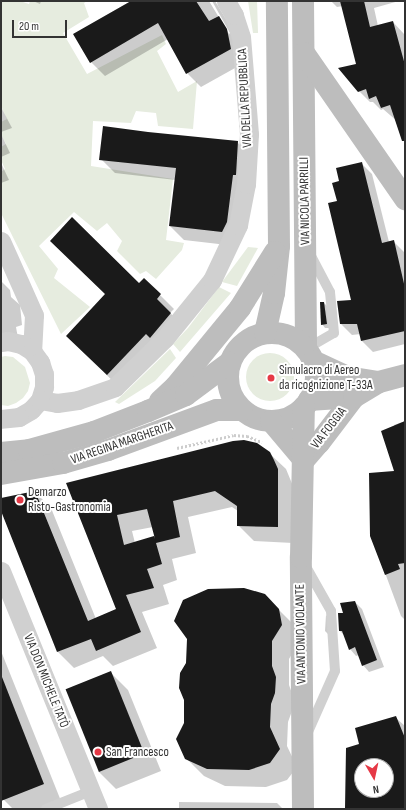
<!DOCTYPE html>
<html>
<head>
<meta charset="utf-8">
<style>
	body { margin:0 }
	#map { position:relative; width:406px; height:810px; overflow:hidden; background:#fff; font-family:"Sofia Sans Condensed",sans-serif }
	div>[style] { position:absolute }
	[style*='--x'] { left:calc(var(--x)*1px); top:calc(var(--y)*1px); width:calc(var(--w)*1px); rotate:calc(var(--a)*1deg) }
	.green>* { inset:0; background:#e6ecdf }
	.round { border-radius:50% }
	.shadow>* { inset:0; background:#0003 }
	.building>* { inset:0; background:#1a1a1a; transform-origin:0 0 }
	.path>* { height:2.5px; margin-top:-1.25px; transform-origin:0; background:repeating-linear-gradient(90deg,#cdcdcd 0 2px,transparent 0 4px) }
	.lane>* { height:10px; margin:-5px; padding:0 5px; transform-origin:5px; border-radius:5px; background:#d0d0d0 }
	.street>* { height:19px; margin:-9.5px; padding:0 9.5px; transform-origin:9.5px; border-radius:9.5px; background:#d0d0d0 }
	.secondary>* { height:22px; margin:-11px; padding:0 11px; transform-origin:11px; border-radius:11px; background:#bdbdbd }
	.secondary>.ring { margin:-11px; padding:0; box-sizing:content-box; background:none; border:22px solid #bdbdbd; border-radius:50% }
	.dots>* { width:11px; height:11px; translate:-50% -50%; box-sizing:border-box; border:2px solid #fff; border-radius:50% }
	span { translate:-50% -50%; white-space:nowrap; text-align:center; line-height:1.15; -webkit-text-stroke:4px #fff; paint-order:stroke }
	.street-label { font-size:13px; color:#333 }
	.poi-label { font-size:13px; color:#333 }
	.left { translate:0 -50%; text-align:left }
	.frame { position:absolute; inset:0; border:2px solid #333; pointer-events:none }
	.north { position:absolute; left:354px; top:758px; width:40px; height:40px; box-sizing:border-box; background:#fff; border:1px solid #adadad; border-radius:50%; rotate:171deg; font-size:11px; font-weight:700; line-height:16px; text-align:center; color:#333 }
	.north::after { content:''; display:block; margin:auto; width:14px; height:18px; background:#e63946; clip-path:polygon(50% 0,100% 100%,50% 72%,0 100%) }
	.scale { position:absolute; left:12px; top:20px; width:55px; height:18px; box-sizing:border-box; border:2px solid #333; border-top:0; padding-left:5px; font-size:12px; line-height:14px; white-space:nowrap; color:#333; -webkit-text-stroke:3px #fff; paint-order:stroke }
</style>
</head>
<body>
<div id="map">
	<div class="green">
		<div style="clip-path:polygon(1px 1px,20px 1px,29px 4px,30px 1px,87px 1px,84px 3px,89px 17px,63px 33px,87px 74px,162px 35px,166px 44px,157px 51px,178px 92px,197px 81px,193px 129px,158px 126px,156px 113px,136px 111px,131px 123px,93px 121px,91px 166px,173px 179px,166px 240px,184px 243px,182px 250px,156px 279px,146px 271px,140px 274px,117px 251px,122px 241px,107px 223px,97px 231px,74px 212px,39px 246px,58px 269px,54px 278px,90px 307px,61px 334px,1px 213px,1px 172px,5px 169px,1px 160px,1px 147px,6px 144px,1px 134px,1px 122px,7px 119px,1px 106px)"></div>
		<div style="clip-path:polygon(248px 1px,257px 1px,258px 33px,253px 33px)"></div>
		<div style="clip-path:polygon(248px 247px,258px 248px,237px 286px,222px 282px)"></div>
		<div style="clip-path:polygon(219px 287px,231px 293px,180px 352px,173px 344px,188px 328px)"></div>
		<div style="clip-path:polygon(170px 349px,176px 358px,155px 381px,119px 404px,115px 402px)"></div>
		<div class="round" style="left:246px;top:353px;width:48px;height:48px"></div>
		<div style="clip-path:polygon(5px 356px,13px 357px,25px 367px,30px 383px,28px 391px,23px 398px,16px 403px,8px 406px,1px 405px,1px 357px)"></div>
	</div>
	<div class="shadow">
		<div style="clip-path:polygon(33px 1px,41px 1px,40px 4px)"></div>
		<div style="clip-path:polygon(131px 1px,209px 1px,229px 34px,230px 33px,212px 1px,215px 1px,241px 44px,244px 63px,201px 87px,187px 73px,168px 39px,105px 76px,91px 62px,74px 34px)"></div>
		<div style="clip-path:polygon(331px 1px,399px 1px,374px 8px,378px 26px,393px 22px,404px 34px,405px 37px,405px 128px,383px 109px,381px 110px,373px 102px,370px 102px,359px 91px,357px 65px,343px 6px,337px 7px)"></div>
		<div style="clip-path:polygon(1px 107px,12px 128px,1px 132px)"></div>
		<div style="clip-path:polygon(1px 134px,10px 153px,1px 157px)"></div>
		<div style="clip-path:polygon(237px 142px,251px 156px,236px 246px,184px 240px,170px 226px,176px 180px,115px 173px,101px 159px)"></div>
		<div style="clip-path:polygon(1px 163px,9px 180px,1px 183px)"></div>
		<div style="clip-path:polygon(361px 163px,372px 174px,389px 242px,393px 241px,404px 252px,405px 255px,405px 344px,373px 352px,362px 341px,361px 334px,352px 335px,341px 324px,353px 301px,339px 202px,340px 182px)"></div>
		<div style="clip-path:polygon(144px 279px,174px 309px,170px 313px,185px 327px,121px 389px,81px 350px)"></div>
		<div style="clip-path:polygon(1px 281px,10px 290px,11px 297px,20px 305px,22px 325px,16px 327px,19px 344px,1px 347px)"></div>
		<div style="clip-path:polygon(324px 303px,328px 307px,330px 328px,325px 328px,322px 324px)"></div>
		<div style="clip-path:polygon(405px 421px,404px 565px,405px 620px,401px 616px,371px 535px,396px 472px,394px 425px)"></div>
		<div style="clip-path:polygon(evenodd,269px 453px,286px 469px,293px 486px,293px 543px,254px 541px,238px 525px,238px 511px,232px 507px,188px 517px,196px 553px,172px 559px,177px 580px,163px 585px,169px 604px,142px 612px,157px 648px,113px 666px,103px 656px,74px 668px,58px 652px,1px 508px,1px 499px,35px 492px,51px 508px,96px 619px,117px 610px,67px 484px,269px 453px,153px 527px,156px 540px,154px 537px,135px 543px,132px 531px,153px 527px)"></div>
		<div style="clip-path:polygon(264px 595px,296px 627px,299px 642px,289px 659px,289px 685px,293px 696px,292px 711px,288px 722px,287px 746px,297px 767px,287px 780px,266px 787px,225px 786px,204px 776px,186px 758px)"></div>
		<div style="clip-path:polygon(355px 602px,362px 609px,384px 667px,369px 672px,363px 665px,359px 655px,356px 656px,350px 649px,345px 636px,340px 631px,345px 614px)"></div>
		<div style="clip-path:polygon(326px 615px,328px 618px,329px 635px,325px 631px)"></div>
		<div style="clip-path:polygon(1px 651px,61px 801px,42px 809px,13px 809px,4px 800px,1px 792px)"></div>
		<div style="clip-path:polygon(110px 672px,128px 690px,161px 771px,116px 789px,99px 772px)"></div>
		<div style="clip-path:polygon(evenodd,396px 718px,405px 726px,405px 809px,346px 809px,361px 744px,396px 718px,362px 766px,386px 766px,386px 790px,362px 790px,362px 766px)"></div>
		<div style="clip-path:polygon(179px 802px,277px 803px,283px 809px,179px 809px)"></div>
	</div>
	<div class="building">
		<div style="clip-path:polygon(131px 1px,196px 1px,209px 21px,219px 16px,227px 29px,231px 49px,186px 74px,158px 23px,90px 63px,73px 34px)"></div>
		<div style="clip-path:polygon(340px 1px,364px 1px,370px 27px,393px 21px,405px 65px,405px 141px,402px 141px,390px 105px,381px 108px,376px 96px,369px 99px,366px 89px,358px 92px,338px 68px,356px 64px)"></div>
		<div style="clip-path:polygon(103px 126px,148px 132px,238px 141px,236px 175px,233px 175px,227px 222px,222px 232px,169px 226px,176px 168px,99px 160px)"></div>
		<div style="clip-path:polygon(362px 162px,382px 243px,394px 240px,405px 288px,405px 331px,361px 341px,357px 324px,340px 324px,337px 301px,351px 300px,328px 203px,337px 201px,332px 183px,339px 181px,336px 168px)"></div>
		<div style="clip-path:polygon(72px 217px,139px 283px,144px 278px,161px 294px,157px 299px,171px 313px,150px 338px,146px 334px,107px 375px,66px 336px,105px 294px,50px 241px)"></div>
		<div style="clip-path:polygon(320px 302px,324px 302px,327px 324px,321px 325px)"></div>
		<div style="clip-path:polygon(405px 421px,405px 563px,398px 564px,400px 569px,385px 575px,370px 536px,369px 473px,394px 471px,381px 431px)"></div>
		<div style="clip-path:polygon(evenodd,244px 440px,257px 443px,270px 452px,274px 460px,278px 469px,278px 527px,237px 526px,237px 506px,215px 491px,173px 501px,180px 537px,156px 543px,162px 564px,147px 569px,154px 588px,126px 595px,141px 632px,96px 651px,91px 639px,57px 652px,1px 511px,1px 498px,35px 491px,88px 621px,116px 609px,66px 483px,233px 441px,244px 440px,147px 509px,155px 539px,154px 536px,124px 545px,117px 515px,147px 509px)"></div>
		<div style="clip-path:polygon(244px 588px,265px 594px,279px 609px,282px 625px,272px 641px,272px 666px,276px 677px,275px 693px,271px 704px,270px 727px,280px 749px,270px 763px,249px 770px,207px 769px,185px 759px,176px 739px,184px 723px,184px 700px,179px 688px,180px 673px,186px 663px,187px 639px,174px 621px,183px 600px,208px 589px)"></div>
		<div style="clip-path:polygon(355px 601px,377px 660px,362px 666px,355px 647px,349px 650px,342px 631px,339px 631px,338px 613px,343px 613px,340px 603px)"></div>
		<div style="left:111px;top:671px;width:89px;height:49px;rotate:68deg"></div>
		<div style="clip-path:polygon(2px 677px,44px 784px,1px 801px,1px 678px)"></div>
		<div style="clip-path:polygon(evenodd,396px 716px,405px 738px,405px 809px,345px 809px,346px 748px,359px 744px,355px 728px,396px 716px,362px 766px,386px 766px,386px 790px,362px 790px,362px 766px)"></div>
	</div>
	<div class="path">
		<div style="--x:177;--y:448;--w:58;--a:-12.8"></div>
		<div style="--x:234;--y:435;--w:13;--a:4"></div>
		<div style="--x:247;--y:436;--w:16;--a:22"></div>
	</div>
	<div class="lane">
		<div style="--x:306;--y:349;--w:32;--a:-30"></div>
		<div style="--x:334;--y:333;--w:41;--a:-95.6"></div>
		<div style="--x:330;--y:292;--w:43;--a:-117.8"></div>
		<div style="--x:305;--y:565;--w:53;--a:60.5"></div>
		<div style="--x:331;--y:611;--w:60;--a:86.2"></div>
		<div style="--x:335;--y:671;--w:67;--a:113.9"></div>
		<div style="--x:46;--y:809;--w:48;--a:-21.8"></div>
	</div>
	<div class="street">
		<div style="--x:1;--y:241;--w:81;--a:66"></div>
		<div style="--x:34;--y:315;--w:36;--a:93"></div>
		<div style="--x:1;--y:342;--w:7;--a:-8"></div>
		<div style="--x:8;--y:341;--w:13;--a:13"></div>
		<div style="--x:21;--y:344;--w:13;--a:32"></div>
		<div style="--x:32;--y:351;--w:14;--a:54"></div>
		<div style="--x:40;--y:362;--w:13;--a:72"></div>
		<div style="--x:44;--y:374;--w:13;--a:90"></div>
		<div style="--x:44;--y:387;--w:14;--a:107"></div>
		<div style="--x:40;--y:400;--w:13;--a:132"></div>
		<div style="--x:31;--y:410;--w:14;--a:150"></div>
		<div style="--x:19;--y:417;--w:18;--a:174"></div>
		<div style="--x:40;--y:400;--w:17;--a:10"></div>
		<div style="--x:57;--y:403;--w:21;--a:-8"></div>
		<div style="--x:78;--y:400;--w:39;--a:-19"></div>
		<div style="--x:115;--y:387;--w:70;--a:-44.4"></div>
		<div style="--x:165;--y:338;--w:75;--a:-51"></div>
		<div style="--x:212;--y:280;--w:61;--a:-64.7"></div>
		<div style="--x:238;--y:225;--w:42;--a:-79"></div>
		<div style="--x:246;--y:184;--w:50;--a:-86.6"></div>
		<div style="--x:249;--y:134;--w:97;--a:-94.7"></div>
		<div style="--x:241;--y:37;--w:23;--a:-108"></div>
		<div style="--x:234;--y:15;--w:16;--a:-120"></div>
		<div style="--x:1;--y:571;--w:257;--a:67.8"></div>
	</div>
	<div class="secondary">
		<div style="--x:303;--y:1;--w:348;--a:89.5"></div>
		<div style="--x:304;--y:53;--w:178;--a:55.3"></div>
		<div class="ring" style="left:228px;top:333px;width:66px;height:66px"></div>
		<div style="--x:265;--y:333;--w:41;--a:-77.3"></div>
		<div style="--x:274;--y:293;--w:47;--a:-83.9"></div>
		<div style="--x:279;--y:246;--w:245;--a:-90.5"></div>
		<div style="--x:313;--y:361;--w:38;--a:25"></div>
		<div style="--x:347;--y:377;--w:32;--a:9"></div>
		<div style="--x:309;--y:400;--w:45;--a:-3.8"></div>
		<div style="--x:160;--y:401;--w:22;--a:-43"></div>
		<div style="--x:176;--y:386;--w:101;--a:-50.6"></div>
		<div style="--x:240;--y:308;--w:66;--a:-58"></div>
		<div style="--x:271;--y:421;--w:51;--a:49.8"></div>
		<div style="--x:1;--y:453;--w:28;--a:-6"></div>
		<div style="--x:29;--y:450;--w:67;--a:-15.5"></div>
		<div style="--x:94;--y:432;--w:58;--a:-21.3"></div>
		<div style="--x:148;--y:411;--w:41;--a:-22.8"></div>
		<div style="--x:186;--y:395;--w:54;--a:-36.7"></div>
		<div style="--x:304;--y:460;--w:23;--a:-49"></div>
		<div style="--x:319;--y:443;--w:58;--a:-52.7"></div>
		<div style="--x:354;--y:397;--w:29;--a:-31"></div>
		<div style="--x:379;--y:382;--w:27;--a:-15"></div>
		<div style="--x:1;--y:474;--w:63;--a:-10.1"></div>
		<div style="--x:63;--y:463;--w:47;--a:-16.1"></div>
		<div style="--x:108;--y:450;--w:116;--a:-20.2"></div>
		<div style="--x:217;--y:410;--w:25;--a:0"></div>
		<div style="--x:303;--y:809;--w:252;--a:-90.5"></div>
		<div style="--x:301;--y:557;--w:150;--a:-88.9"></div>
	</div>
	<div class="dots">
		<div style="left:271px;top:378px;background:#e63946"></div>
		<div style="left:20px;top:500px;background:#e63946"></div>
		<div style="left:98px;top:752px;background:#e63946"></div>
	</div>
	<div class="street-label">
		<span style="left:245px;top:98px;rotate:-93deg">VIA DELLA REPUBBLICA</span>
		<span style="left:305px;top:201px;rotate:-91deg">VIA NICOLA PARRILLI</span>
		<span style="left:329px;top:428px;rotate:-52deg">VIA FOGGIA</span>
		<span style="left:122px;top:443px;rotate:-19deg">VIA REGINA MARGHERITA</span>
		<span style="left:301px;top:634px;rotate:-91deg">VIA ANTONIO VIOLANTE</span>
		<span style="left:46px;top:681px;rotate:68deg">VIA DON MICHELE TATÒ</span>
	</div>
	<div class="poi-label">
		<span class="left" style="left:279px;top:378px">Simulacro di Aereo<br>da ricognizione T-33A</span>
		<span class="left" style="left:28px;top:500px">Demarzo<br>Risto-Gastronomia</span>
		<span class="left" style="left:106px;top:752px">San Francesco</span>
	</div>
	<div class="frame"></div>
	<div class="north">N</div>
	<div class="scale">20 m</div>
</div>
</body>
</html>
